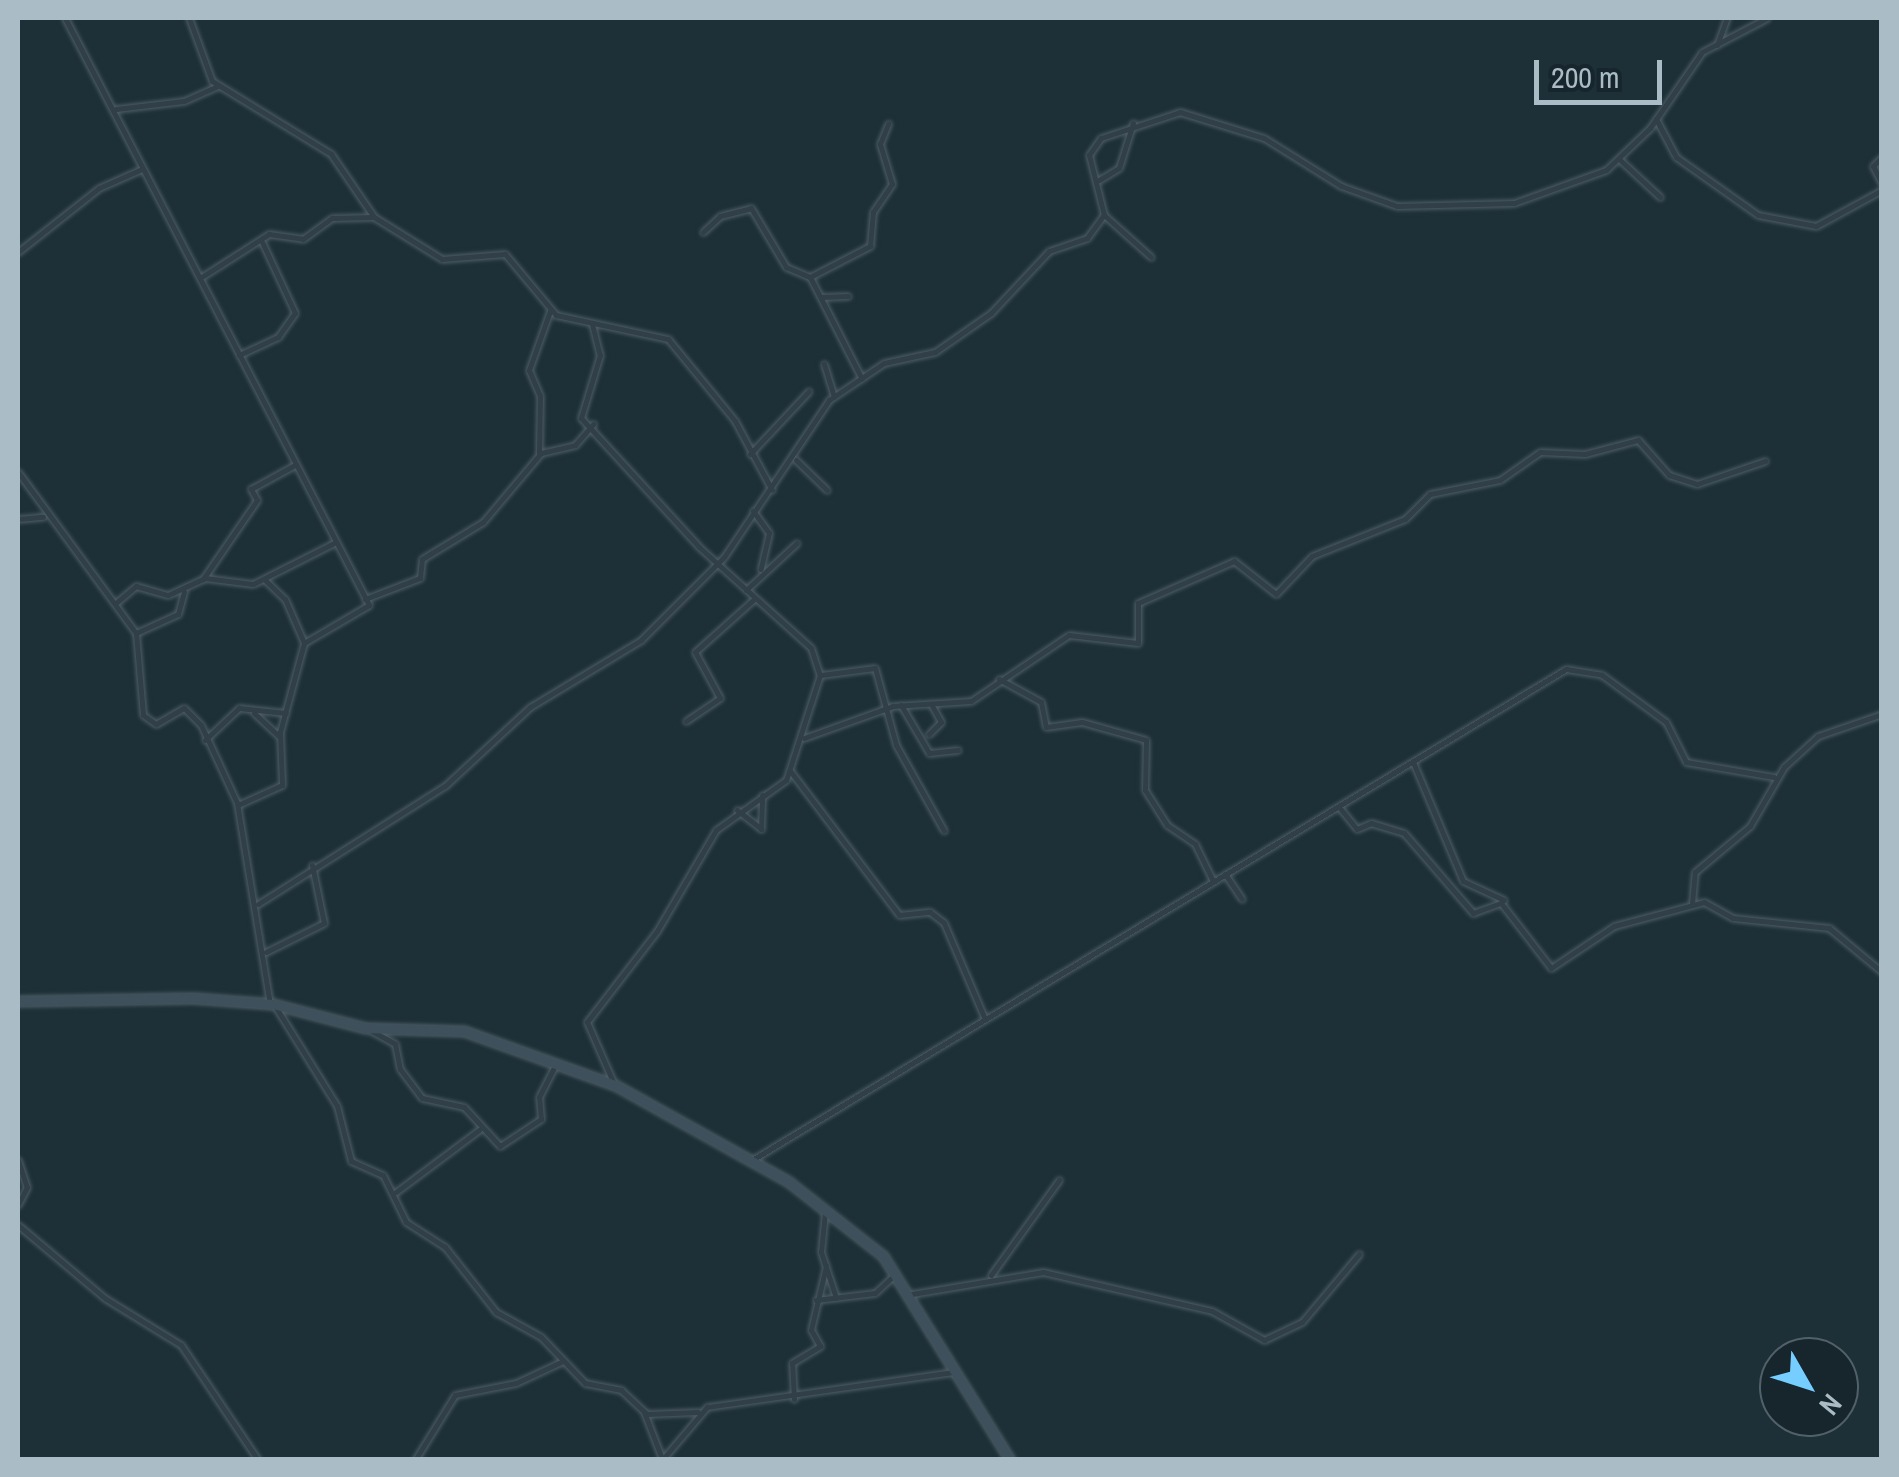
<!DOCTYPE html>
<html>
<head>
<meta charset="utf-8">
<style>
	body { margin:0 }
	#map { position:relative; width:1899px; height:1477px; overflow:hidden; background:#1d2f37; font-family:"Archivo Narrow",sans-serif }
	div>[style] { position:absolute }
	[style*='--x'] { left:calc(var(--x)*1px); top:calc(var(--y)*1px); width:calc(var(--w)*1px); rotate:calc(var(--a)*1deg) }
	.roads { filter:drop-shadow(0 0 2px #4e5e66) drop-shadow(0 0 2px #4e5e66) }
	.street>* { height:5px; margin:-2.5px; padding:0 2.5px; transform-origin:2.5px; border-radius:2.5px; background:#314048 }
	.secondary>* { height:9px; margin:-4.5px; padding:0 4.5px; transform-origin:4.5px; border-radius:4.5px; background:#3e505b }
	span { translate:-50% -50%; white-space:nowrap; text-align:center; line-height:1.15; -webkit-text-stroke:8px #17252c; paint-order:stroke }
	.frame { position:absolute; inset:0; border:20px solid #aabcc5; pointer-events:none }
	.north { position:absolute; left:1759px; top:1337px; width:100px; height:100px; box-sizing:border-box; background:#17252c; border:2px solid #526169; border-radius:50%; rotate:129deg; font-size:28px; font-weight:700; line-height:40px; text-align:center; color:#aabcc5 }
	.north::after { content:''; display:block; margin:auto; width:35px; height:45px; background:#75ceff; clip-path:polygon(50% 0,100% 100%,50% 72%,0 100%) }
	.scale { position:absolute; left:1534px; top:60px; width:128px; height:45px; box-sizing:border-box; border:5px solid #aabcc5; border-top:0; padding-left:12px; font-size:30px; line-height:35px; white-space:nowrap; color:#aabcc5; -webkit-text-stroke:8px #17252c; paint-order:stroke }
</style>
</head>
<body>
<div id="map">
	<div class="roads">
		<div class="street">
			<div style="--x:65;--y:18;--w:661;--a:62.62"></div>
			<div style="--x:369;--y:605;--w:75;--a:149.7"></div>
			<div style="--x:304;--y:643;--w:92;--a:105.1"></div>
			<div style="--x:280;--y:732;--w:53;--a:87.8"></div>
			<div style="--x:282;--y:785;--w:48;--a:155.6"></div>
			<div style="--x:189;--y:18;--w:67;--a:69.9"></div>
			<div style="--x:212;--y:81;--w:140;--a:31.5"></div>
			<div style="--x:331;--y:154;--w:76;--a:55.7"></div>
			<div style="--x:374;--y:217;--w:80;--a:31.7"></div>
			<div style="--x:442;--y:259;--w:63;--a:-4.5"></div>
			<div style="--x:505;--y:254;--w:80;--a:50.1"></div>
			<div style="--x:556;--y:315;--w:115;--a:12.1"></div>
			<div style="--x:668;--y:339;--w:106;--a:50.7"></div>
			<div style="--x:735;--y:421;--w:78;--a:61.8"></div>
			<div style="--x:1717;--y:45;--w:29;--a:-70"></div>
			<div style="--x:116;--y:109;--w:68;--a:-6.7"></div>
			<div style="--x:184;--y:101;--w:37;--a:-24"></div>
			<div style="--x:1656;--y:119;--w:43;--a:62.2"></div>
			<div style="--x:1676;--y:157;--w:100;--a:35.3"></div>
			<div style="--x:1758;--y:215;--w:59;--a:10.7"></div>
			<div style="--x:1816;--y:226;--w:75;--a:-28.6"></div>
			<div style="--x:1882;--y:157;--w:13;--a:135"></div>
			<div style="--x:1873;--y:166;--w:20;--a:63"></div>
			<div style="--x:1619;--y:159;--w:56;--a:42.8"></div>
			<div style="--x:1099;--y:180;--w:23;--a:-31"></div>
			<div style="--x:1119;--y:168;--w:47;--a:-72.7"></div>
			<div style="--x:1104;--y:215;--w:63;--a:41.8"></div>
			<div style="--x:703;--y:232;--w:23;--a:-43"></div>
			<div style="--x:720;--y:216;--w:32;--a:-14"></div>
			<div style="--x:751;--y:208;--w:69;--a:59.3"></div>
			<div style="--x:786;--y:267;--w:26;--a:23"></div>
			<div style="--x:810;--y:277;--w:114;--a:63"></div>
			<div style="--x:18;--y:252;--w:103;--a:-38.3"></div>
			<div style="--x:99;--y:188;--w:47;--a:-23.8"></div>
			<div style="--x:810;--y:277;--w:68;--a:-27.3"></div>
			<div style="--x:870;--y:246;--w:34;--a:-85"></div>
			<div style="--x:873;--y:212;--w:34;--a:-56"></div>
			<div style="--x:892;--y:184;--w:42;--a:-106.7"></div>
			<div style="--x:880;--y:144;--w:22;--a:-68"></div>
			<div style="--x:200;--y:278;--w:82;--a:-32.5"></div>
			<div style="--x:269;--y:234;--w:34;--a:8"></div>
			<div style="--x:303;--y:239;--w:36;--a:-36"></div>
			<div style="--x:332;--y:218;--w:41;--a:-1.4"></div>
			<div style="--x:821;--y:297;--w:27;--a:-2"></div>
			<div style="--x:592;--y:324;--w:32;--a:76"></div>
			<div style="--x:600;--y:355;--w:66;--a:106.8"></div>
			<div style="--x:581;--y:418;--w:175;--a:47.5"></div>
			<div style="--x:699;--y:547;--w:151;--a:42"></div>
			<div style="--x:811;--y:648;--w:28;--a:72"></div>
			<div style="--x:820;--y:675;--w:110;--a:107.9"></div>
			<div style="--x:786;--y:780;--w:86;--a:144.5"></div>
			<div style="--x:716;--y:830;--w:117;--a:120.3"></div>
			<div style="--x:657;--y:931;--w:115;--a:127.6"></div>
			<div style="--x:587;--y:1022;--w:68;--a:66.5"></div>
			<div style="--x:239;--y:355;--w:43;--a:-24.8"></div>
			<div style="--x:278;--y:337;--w:29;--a:-55"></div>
			<div style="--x:295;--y:313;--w:78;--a:-114.9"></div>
			<div style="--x:824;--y:364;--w:34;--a:73"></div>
			<div style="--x:539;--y:453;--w:57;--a:-89"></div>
			<div style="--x:540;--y:396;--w:28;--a:-113"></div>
			<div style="--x:529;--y:370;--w:63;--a:-70.4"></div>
			<div style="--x:750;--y:454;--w:86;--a:-46.9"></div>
			<div style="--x:796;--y:460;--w:43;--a:44.1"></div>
			<div style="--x:18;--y:472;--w:200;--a:53.8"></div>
			<div style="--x:136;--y:633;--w:82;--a:85.1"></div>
			<div style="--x:143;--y:715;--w:16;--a:35"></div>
			<div style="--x:156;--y:724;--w:32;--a:-30"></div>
			<div style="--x:184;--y:708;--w:24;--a:45"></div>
			<div style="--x:201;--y:725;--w:86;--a:65.2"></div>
			<div style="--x:237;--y:803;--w:204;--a:80.7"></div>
			<div style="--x:753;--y:511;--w:27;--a:54"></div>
			<div style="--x:769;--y:533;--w:37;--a:103"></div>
			<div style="--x:18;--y:519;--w:25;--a:-5"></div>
			<div style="--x:203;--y:579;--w:96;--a:-55.6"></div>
			<div style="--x:257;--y:500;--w:13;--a:-119"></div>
			<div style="--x:251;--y:489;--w:50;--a:-28.6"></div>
			<div style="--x:265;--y:580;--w:28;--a:44"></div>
			<div style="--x:285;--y:599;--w:48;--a:66.6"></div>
			<div style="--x:746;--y:590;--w:69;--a:-42.7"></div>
			<div style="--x:365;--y:599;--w:59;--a:-20.9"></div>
			<div style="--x:420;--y:578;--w:19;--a:-84"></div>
			<div style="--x:422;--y:559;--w:71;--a:-31.2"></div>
			<div style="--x:483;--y:522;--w:90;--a:-50"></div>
			<div style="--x:541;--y:453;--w:35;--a:-13"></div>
			<div style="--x:575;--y:445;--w:28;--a:-49"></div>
			<div style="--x:117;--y:602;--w:25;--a:-40"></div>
			<div style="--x:136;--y:586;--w:33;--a:16"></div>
			<div style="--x:168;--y:595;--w:41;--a:-24.7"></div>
			<div style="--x:205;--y:578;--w:48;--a:7.1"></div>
			<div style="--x:253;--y:584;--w:93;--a:-26.8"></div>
			<div style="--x:136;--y:633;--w:46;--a:-24.3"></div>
			<div style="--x:178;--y:614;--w:23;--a:-75"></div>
			<div style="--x:821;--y:675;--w:54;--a:-7.4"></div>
			<div style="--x:875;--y:668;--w:80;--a:74.7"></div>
			<div style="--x:896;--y:745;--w:98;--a:60.8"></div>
			<div style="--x:999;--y:679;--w:48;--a:28.7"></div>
			<div style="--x:1041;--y:702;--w:25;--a:79"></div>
			<div style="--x:1046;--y:727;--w:36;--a:-8"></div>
			<div style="--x:1082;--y:722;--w:66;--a:15.7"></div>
			<div style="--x:1146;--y:740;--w:50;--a:91.1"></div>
			<div style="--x:1145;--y:790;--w:41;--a:57.8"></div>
			<div style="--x:1167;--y:825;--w:34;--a:34"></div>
			<div style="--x:1195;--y:844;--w:41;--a:64.1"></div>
			<div style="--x:901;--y:705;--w:56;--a:59.7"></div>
			<div style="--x:929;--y:753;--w:29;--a:-6"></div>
			<div style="--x:254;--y:713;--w:34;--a:43"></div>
			<div style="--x:686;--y:721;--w:41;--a:-34.1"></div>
			<div style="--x:720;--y:698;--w:52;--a:-118.5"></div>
			<div style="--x:695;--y:652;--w:79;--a:-41.9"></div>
			<div style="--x:929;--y:734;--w:17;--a:-45"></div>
			<div style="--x:941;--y:722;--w:21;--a:-119"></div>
			<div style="--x:804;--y:738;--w:95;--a:-19.8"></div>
			<div style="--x:893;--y:706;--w:78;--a:-3.7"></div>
			<div style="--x:971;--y:701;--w:118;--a:-34"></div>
			<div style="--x:1069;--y:635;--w:69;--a:6.6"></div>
			<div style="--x:1138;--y:643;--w:40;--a:-90"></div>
			<div style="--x:1138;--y:603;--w:105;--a:-23.6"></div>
			<div style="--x:1234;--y:561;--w:53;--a:38.2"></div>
			<div style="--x:1276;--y:594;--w:52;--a:-46.5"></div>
			<div style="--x:1312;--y:556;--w:100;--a:-21.7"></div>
			<div style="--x:1405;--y:519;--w:35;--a:-45"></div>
			<div style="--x:1430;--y:494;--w:71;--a:-11.3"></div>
			<div style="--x:1500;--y:480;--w:49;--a:-35"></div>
			<div style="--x:1540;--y:452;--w:45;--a:2.5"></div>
			<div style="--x:1585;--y:454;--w:55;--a:-14.8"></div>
			<div style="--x:1638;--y:440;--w:47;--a:48.5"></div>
			<div style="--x:1669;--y:475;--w:29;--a:18"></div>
			<div style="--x:1697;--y:484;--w:72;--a:-18.7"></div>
			<div style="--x:205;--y:740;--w:47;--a:-43.3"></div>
			<div style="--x:239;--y:708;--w:47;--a:6.1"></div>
			<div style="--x:1413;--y:762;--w:129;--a:67.2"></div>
			<div style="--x:1463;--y:881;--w:45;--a:24.9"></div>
			<div style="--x:791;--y:772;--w:179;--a:52.9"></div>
			<div style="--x:899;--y:915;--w:31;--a:-6"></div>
			<div style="--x:930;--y:912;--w:18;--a:38"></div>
			<div style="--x:944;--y:923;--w:104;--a:66.9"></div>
			<div style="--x:1339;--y:807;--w:28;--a:51"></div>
			<div style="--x:1357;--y:829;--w:15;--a:-23"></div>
			<div style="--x:1371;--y:823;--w:34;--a:17"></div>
			<div style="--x:1404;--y:833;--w:106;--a:49.2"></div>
			<div style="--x:1473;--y:913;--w:30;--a:-20"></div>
			<div style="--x:1501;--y:903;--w:82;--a:52.4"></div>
			<div style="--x:1551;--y:968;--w:76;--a:-33.7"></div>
			<div style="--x:1614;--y:926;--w:93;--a:-14.9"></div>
			<div style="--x:1704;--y:902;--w:33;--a:29"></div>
			<div style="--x:1733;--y:918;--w:97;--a:5.9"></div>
			<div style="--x:1829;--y:928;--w:69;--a:39.7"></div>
			<div style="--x:737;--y:810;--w:31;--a:38"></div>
			<div style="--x:761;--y:829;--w:34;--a:-88"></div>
			<div style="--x:1225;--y:874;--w:30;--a:56"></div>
			<div style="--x:258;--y:904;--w:221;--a:-32.3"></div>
			<div style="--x:445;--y:786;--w:116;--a:-42.9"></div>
			<div style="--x:530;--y:707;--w:130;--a:-31.1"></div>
			<div style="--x:641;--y:640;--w:117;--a:-45"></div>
			<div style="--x:724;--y:557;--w:189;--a:-56.2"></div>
			<div style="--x:829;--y:400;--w:66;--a:-33.9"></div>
			<div style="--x:884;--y:363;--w:52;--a:-12.2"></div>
			<div style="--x:935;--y:352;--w:68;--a:-34.9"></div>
			<div style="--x:991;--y:313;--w:85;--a:-46.9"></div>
			<div style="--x:1049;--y:251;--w:40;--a:-18.9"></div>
			<div style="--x:1087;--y:238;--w:29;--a:-54"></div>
			<div style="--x:1104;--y:215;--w:62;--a:-104"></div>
			<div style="--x:1089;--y:155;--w:21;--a:-55"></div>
			<div style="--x:1101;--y:138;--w:83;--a:-18.2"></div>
			<div style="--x:1180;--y:112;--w:88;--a:17.2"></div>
			<div style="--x:1264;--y:138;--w:91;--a:31.9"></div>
			<div style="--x:1341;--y:186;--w:59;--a:19.7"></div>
			<div style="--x:1397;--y:206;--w:117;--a:-1.5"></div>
			<div style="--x:1514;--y:203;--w:98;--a:-19.7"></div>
			<div style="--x:1606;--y:170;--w:61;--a:-43.7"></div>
			<div style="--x:1650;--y:128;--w:92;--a:-55.6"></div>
			<div style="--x:1702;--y:52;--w:73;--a:-27.6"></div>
			<div style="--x:1692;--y:904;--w:32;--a:-85"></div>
			<div style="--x:1695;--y:872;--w:72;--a:-39.9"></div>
			<div style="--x:1750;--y:826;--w:68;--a:-60"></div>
			<div style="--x:1784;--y:767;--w:46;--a:-42.4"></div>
			<div style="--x:1818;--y:736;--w:68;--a:-19"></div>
			<div style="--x:266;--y:952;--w:65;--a:-26.6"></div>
			<div style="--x:324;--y:923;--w:59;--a:-101.7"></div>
			<div style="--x:275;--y:1006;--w:118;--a:58.2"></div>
			<div style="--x:337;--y:1106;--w:57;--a:75.7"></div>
			<div style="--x:351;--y:1161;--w:35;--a:24"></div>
			<div style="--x:383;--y:1175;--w:52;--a:63.9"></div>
			<div style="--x:406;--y:1222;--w:46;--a:32.7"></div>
			<div style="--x:445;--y:1247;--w:83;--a:51.9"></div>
			<div style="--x:496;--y:1312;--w:51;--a:29.1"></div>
			<div style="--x:541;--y:1337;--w:64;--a:46.3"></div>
			<div style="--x:585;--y:1383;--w:37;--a:11"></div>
			<div style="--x:621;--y:1390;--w:35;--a:43"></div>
			<div style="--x:647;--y:1414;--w:51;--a:-2.2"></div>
			<div style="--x:370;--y:1030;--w:29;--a:29"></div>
			<div style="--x:395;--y:1044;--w:25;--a:79"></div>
			<div style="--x:400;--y:1069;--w:36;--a:53"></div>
			<div style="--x:422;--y:1098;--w:43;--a:12.1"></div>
			<div style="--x:464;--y:1107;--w:53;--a:47.3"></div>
			<div style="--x:500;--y:1146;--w:49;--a:-33.4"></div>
			<div style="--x:541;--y:1119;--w:22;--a:-95"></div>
			<div style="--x:539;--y:1097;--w:38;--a:-63"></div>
			<div style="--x:18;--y:1160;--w:28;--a:72"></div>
			<div style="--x:27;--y:1187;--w:20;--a:117"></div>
			<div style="--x:752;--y:1160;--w:951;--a:-31.1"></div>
			<div style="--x:1566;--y:669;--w:36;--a:9"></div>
			<div style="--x:1602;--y:675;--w:79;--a:36.3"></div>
			<div style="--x:1666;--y:722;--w:45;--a:63.4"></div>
			<div style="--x:1686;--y:762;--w:89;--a:9.7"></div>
			<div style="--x:396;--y:1192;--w:104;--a:-36.8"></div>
			<div style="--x:825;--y:1212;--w:40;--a:95.7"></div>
			<div style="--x:821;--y:1252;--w:48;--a:71.9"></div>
			<div style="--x:18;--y:1225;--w:115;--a:40.1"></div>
			<div style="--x:106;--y:1299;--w:88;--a:31.5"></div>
			<div style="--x:181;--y:1345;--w:138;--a:56.2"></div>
			<div style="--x:991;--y:1275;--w:117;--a:-54.4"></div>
			<div style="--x:912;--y:1294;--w:133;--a:-9.5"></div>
			<div style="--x:1043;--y:1272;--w:173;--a:13"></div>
			<div style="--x:1212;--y:1311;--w:60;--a:29.1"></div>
			<div style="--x:1264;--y:1340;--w:42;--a:-25.3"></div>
			<div style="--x:1302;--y:1322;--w:89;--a:-50"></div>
			<div style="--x:816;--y:1300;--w:59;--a:-6.8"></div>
			<div style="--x:875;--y:1293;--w:26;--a:-43"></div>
			<div style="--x:794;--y:1399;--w:36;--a:-93"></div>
			<div style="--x:792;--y:1363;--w:33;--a:-31"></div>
			<div style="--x:820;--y:1346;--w:18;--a:-119"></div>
			<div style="--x:811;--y:1330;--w:66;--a:-76.8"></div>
			<div style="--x:644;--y:1412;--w:47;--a:68.9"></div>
			<div style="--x:415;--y:1460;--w:76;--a:-58.4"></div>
			<div style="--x:455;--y:1395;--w:62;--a:-11.1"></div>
			<div style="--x:516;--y:1383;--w:52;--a:-25.1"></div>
			<div style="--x:662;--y:1460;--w:70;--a:-49.7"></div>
			<div style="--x:707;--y:1407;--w:248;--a:-8.1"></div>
		</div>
		<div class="secondary">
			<div style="--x:18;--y:1001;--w:175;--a:-1"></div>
			<div style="--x:193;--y:998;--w:80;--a:4.3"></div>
			<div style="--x:273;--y:1004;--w:96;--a:14.5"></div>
			<div style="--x:366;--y:1028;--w:98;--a:1.8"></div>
			<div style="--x:464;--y:1031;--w:160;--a:19.7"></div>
			<div style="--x:615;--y:1085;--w:199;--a:29.1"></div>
			<div style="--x:789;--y:1182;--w:120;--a:38.2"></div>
			<div style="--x:883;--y:1256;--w:240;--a:58.1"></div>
		</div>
	</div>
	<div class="frame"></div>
	<div class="north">N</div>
	<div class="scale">200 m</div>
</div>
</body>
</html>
